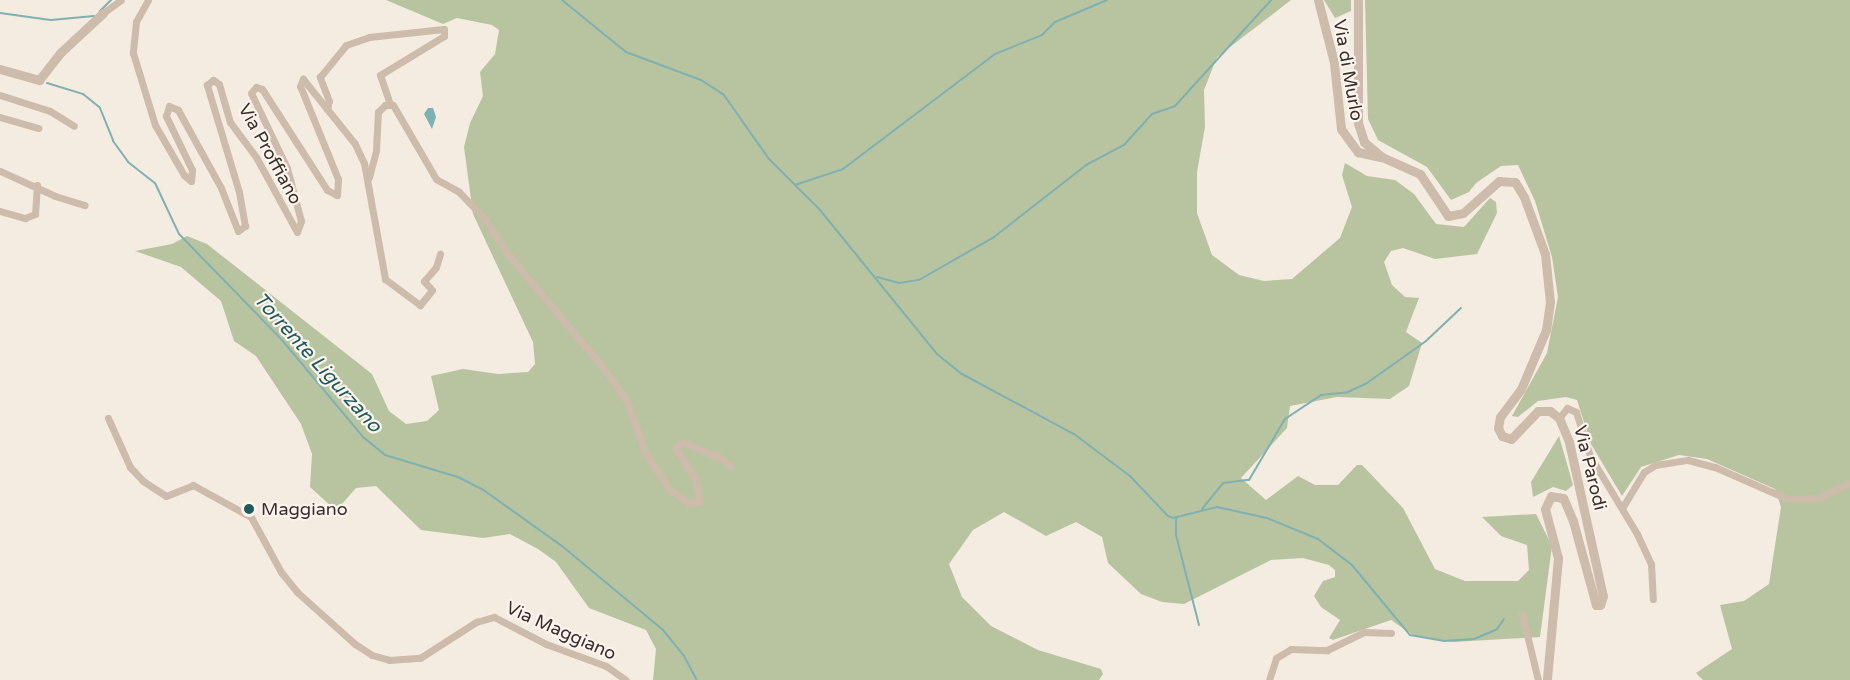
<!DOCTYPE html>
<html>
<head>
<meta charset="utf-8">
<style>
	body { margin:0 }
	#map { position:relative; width:1850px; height:680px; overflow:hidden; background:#f4ebe1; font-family:"Varela Round",sans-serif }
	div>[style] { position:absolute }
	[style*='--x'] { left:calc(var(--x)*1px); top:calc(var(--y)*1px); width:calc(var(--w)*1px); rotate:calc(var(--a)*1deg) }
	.green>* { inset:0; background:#b8c4a0 }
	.water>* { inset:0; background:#7fb0b2 }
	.stream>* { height:2px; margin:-1px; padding:0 1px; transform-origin:1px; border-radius:1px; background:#7fb0b2 }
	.minor>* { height:7px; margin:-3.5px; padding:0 3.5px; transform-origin:3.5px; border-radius:3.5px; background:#cdbbac }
	.tertiary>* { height:9px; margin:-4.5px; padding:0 4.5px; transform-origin:4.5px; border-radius:4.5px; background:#cdbbac }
	.dots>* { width:16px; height:16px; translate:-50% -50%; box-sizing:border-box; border:3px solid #fbf5ee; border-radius:50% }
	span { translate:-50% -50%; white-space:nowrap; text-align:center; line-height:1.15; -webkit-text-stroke:4.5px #fbf5ee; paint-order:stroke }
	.street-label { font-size:18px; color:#3b302b }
	.poi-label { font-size:18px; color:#3b302b }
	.left { translate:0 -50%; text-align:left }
	.water-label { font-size:20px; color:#1f5a5e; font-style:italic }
</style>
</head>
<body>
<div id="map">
	<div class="green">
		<div style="clip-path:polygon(386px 0,1291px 0,1217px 57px,1204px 90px,1205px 127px,1197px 172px,1197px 213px,1212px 255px,1239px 275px,1264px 281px,1292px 279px,1340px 238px,1352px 207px,1342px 175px,1345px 163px,1367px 176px,1395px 180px,1414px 194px,1436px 224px,1464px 227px,1490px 198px,1496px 202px,1497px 213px,1477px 254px,1435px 259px,1403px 248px,1391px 251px,1384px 262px,1392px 285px,1405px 297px,1419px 298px,1406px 332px,1422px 343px,1409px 386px,1390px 399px,1337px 397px,1290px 406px,1287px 428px,1241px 478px,1266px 500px,1298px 476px,1315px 485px,1338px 485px,1357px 465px,1362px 465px,1403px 508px,1435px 569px,1465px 581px,1518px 581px,1529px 570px,1527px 545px,1501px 536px,1482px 517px,1536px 514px,1552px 546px,1540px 637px,1453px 642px,1413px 635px,1391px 620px,1333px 640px,1329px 638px,1340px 620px,1321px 607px,1314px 596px,1323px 581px,1335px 577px,1335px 570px,1329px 565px,1303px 558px,1271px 560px,1184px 604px,1162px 602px,1141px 594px,1108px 563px,1102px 537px,1076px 522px,1046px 536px,1004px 512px,973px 530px,949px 564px,962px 597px,991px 626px,1038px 650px,1101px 669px,1103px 674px,1099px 680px,653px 680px,656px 649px,646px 630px,589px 608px,556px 562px,538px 549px,510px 534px,483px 538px,421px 530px,376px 486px,356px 488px,342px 504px,333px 508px,310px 487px,312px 454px,301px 424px,256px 356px,234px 341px,221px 301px,181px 267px,135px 251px,172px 244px,187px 236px,207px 244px,372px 374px,389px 411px,406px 424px,427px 421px,439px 410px,431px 376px,463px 369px,498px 374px,528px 372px,535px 364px,533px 342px,473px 214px,464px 147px,470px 123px,483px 96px,480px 72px,495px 54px,499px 30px,492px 25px,457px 18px,443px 24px)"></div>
		<div style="clip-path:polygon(1324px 0,1351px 0,1351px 11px,1335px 18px)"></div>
		<div style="clip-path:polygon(1365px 0,1850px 0,1850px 680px,1703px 680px,1696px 673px,1732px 649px,1720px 605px,1744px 601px,1769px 584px,1781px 507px,1775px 489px,1707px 459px,1679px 455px,1641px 467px,1622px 496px,1591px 444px,1577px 400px,1566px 397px,1538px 401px,1518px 417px,1512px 416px,1547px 353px,1558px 297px,1552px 257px,1535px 201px,1518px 165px,1501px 166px,1476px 183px,1469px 192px,1451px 200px,1427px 167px,1378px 140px,1368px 119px)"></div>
		<div style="clip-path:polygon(1559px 436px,1573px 485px,1566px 491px,1553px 487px,1533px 497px,1531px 482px)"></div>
	</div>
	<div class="water">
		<div style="clip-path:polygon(428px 108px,433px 108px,436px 117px,432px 129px,424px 114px)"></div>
	</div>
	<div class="stream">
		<div style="--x:562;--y:0;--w:82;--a:39.1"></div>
		<div style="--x:626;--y:52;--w:80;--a:20.5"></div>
		<div style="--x:701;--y:80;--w:27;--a:33"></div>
		<div style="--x:724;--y:95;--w:78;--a:54.9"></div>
		<div style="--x:769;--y:159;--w:72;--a:45"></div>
		<div style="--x:820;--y:210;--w:186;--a:50.9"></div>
		<div style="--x:937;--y:354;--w:32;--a:39"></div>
		<div style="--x:962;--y:374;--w:127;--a:28.2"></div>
		<div style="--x:1074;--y:434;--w:70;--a:36.9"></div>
		<div style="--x:1130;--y:476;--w:55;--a:46.5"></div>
		<div style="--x:1168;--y:516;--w:5;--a:22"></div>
		<div style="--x:1173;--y:518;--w:45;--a:-14"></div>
		<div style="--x:1217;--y:507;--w:51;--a:12.4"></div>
		<div style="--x:1267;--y:518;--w:55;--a:22.4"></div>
		<div style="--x:1318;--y:539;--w:43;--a:37.4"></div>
		<div style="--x:1352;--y:565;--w:91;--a:50.4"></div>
		<div style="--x:1410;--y:635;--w:35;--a:10"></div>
		<div style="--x:1444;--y:641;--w:30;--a:-4"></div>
		<div style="--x:1474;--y:639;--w:25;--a:-23"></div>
		<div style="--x:1497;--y:629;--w:12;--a:-55"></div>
		<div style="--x:100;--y:11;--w:16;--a:-45"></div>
		<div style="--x:0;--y:13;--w:51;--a:7.8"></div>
		<div style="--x:51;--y:20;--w:43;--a:-5.3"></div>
		<div style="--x:47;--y:83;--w:38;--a:17"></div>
		<div style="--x:83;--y:94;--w:22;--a:39"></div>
		<div style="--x:100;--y:108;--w:35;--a:68"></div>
		<div style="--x:113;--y:141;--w:26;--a:54"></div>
		<div style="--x:128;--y:162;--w:34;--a:38"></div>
		<div style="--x:155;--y:183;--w:56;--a:64.8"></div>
		<div style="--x:179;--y:234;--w:148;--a:45.8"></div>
		<div style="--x:282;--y:340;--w:126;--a:50.1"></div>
		<div style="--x:363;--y:437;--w:28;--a:39"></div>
		<div style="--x:385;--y:455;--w:76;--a:16.8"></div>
		<div style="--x:458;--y:477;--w:27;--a:27"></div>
		<div style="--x:482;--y:489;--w:98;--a:35.5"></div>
		<div style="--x:562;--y:546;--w:131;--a:39.7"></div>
		<div style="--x:663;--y:630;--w:33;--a:51"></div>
		<div style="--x:684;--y:656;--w:27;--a:62"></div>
		<div style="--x:795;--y:185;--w:51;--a:-18.4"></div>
		<div style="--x:843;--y:169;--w:191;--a:-37.1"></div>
		<div style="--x:995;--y:54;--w:51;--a:-22"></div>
		<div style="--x:1042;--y:35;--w:18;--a:-45"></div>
		<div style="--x:1055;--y:22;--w:56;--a:-22.9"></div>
		<div style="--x:877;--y:277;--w:23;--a:15"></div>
		<div style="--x:899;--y:283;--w:20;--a:-9"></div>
		<div style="--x:919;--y:280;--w:86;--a:-29.8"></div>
		<div style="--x:994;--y:237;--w:117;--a:-38"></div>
		<div style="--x:1086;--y:165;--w:43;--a:-27.8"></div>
		<div style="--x:1124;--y:145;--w:42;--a:-47.9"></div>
		<div style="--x:1152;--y:114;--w:24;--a:-19"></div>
		<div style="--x:1175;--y:106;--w:143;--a:-47.8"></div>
		<div style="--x:1202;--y:509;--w:33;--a:-51"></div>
		<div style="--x:1223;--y:483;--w:26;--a:-7"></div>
		<div style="--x:1249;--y:480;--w:71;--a:-59.5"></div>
		<div style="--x:1285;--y:419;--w:43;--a:-33.7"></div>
		<div style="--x:1321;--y:395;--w:27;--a:-6"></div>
		<div style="--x:1348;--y:392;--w:21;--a:-25"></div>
		<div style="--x:1367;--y:383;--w:72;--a:-35.4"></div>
		<div style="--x:1426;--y:341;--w:48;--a:-43.3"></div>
		<div style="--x:1176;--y:517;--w:18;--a:90"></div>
		<div style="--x:1176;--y:535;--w:93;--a:75.7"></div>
	</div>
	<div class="minor">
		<div style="--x:148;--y:0;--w:25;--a:119"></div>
		<div style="--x:136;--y:22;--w:31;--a:96"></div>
		<div style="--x:133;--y:53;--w:75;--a:73"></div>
		<div style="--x:155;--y:125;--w:58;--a:59.9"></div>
		<div style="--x:184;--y:175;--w:9;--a:41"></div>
		<div style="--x:191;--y:181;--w:11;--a:-85"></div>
		<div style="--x:192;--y:170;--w:60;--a:-115.7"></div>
		<div style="--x:166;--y:116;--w:10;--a:-73"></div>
		<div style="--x:169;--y:106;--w:10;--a:24"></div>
		<div style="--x:178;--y:110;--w:89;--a:61.1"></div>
		<div style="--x:221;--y:188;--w:46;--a:68.4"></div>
		<div style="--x:238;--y:231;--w:9;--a:-36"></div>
		<div style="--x:245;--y:226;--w:35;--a:-100"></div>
		<div style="--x:239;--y:192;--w:112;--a:-106.7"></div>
		<div style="--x:207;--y:85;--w:8;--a:-40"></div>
		<div style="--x:213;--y:80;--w:7;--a:34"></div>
		<div style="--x:219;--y:84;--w:40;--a:74"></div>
		<div style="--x:230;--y:122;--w:44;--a:53.4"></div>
		<div style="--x:256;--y:157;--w:85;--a:61.3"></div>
		<div style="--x:297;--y:232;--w:12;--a:-70"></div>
		<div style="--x:301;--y:221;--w:55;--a:-104.8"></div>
		<div style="--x:287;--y:168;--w:83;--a:-115.6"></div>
		<div style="--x:251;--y:93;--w:8;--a:-50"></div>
		<div style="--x:256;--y:87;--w:6;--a:18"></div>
		<div style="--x:262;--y:89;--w:120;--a:57.2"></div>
		<div style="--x:327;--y:190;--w:11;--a:27"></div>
		<div style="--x:337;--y:195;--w:16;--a:-86"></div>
		<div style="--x:338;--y:179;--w:100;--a:-112.2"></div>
		<div style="--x:300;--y:86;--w:8;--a:-67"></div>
		<div style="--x:303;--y:79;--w:83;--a:51.3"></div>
		<div style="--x:355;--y:144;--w:21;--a:65"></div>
		<div style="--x:364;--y:163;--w:118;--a:79.7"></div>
		<div style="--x:385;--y:279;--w:44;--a:36.6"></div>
		<div style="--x:420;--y:305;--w:19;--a:-51"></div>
		<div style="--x:432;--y:290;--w:12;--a:-132"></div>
		<div style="--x:424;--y:281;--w:18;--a:-49"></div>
		<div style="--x:436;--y:267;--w:14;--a:-73"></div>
		<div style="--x:103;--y:13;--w:22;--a:-36"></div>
		<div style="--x:0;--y:95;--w:52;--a:17.7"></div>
		<div style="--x:50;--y:111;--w:28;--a:32"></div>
		<div style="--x:327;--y:109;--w:8;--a:-76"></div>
		<div style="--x:329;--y:101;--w:26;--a:-111"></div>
		<div style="--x:320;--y:77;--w:41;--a:-50.9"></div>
		<div style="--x:346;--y:45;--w:24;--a:-19"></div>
		<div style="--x:369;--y:37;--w:75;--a:-6.1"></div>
		<div style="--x:444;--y:29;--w:7;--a:90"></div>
		<div style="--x:444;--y:36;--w:75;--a:148.6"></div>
		<div style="--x:380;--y:75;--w:31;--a:71"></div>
		<div style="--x:0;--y:117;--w:40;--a:16"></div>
		<div style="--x:0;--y:171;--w:60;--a:24.4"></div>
		<div style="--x:55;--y:196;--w:31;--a:17"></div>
		<div style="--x:369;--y:177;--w:28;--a:-75"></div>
		<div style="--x:376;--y:150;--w:38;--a:-87"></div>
		<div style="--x:378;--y:112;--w:10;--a:-45"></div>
		<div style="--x:385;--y:105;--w:8;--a:0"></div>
		<div style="--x:393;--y:105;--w:86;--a:59.8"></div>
		<div style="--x:436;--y:179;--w:26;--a:29"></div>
		<div style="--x:459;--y:192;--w:37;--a:46"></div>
		<div style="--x:485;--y:219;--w:40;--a:57.1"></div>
		<div style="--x:507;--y:253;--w:153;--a:50.1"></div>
		<div style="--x:605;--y:370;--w:38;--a:55"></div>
		<div style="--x:627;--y:401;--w:54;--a:70.6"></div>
		<div style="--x:645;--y:452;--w:44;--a:57"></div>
		<div style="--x:669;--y:489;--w:24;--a:36"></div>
		<div style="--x:688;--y:503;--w:12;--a:-5"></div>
		<div style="--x:700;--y:502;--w:22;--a:-100"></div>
		<div style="--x:696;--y:480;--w:38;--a:-123"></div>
		<div style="--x:675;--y:448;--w:9;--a:-41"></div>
		<div style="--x:682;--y:442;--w:40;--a:22"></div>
		<div style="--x:719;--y:457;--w:14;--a:39"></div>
		<div style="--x:0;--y:211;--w:26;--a:16"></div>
		<div style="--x:25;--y:218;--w:11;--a:-22"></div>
		<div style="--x:35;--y:214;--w:29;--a:-86"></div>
		<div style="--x:108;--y:418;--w:54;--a:65.8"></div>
		<div style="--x:130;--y:467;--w:19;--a:47"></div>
		<div style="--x:143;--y:481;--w:27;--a:33"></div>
		<div style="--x:166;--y:496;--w:29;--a:-22"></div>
		<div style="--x:193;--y:485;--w:66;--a:28.9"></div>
		<div style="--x:251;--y:517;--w:63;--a:61.4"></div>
		<div style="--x:281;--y:572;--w:26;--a:51"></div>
		<div style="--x:297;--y:592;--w:78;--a:41.9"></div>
		<div style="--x:355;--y:644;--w:20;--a:33"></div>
		<div style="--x:372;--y:655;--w:18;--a:16"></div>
		<div style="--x:389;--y:660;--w:31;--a:-4"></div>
		<div style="--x:420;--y:658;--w:67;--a:-32.7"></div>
		<div style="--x:476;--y:622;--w:19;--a:-16"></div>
		<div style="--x:494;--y:617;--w:59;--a:27.4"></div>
		<div style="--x:546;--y:644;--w:64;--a:20.1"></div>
		<div style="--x:606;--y:666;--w:24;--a:35"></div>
		<div style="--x:1559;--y:418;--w:13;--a:-51"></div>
		<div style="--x:1567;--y:408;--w:10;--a:24"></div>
		<div style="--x:1576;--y:412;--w:46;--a:72.3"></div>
		<div style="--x:1590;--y:456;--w:91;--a:58.9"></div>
		<div style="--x:1637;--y:534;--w:33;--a:65"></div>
		<div style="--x:1651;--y:564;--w:35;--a:87"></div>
		<div style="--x:1622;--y:508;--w:42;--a:-58.6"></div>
		<div style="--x:1644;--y:472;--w:13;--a:-32"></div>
		<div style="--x:1655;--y:465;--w:33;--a:-9"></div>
		<div style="--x:1688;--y:460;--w:28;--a:15"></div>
		<div style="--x:1715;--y:467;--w:80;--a:23.7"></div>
		<div style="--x:1788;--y:499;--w:31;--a:-2"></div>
		<div style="--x:1819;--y:498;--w:34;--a:-26"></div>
		<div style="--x:1522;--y:614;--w:68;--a:76.4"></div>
		<div style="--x:1269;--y:680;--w:23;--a:-72"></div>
		<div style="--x:1276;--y:658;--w:17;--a:-31"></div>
		<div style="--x:1291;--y:649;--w:36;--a:2"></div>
		<div style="--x:1327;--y:650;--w:41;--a:-25.9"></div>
		<div style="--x:1364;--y:632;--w:27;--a:2"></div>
	</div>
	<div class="tertiary">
		<div style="--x:1318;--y:0;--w:65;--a:75.7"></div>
		<div style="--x:1334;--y:63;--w:66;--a:83.9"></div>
		<div style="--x:1341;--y:129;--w:29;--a:54"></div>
		<div style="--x:1358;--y:152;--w:23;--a:13"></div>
		<div style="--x:1358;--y:0;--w:123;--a:90"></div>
		<div style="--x:1358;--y:123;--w:20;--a:72"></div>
		<div style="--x:1364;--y:142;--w:23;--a:40"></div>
		<div style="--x:1382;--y:157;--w:42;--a:24.1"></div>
		<div style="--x:1420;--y:174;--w:50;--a:56.3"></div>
		<div style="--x:1448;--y:216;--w:15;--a:-11"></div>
		<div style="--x:1463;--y:213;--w:48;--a:-41.6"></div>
		<div style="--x:1499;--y:181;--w:16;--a:4"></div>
		<div style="--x:1515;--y:182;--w:17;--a:59"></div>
		<div style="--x:1524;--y:197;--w:61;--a:69.8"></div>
		<div style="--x:1545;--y:254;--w:48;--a:84.1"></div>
		<div style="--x:1550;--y:302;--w:28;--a:98"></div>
		<div style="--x:1546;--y:330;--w:64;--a:113"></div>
		<div style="--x:1521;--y:389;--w:35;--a:127"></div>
		<div style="--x:1500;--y:417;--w:11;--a:100"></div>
		<div style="--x:1498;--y:428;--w:9;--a:63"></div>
		<div style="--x:1502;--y:436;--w:9;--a:18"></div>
		<div style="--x:1511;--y:439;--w:39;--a:-46"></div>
		<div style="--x:1538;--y:411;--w:12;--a:0"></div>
		<div style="--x:1550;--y:411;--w:11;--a:38"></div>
		<div style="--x:1559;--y:418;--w:26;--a:67"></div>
		<div style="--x:1569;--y:442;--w:158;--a:77.6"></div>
		<div style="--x:1603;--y:596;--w:9;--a:108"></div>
		<div style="--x:1600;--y:605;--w:4;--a:180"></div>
		<div style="--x:1596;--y:605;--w:87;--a:-105.3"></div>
		<div style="--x:1573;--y:521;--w:25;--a:-113"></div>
		<div style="--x:1563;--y:498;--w:12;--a:-171"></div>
		<div style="--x:1551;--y:496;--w:14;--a:115"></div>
		<div style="--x:1545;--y:509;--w:51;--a:75.1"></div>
		<div style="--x:1558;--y:558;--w:122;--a:95.2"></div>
		<div style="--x:0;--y:69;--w:41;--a:15.8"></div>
		<div style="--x:39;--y:80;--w:34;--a:-52"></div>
		<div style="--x:60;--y:53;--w:59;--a:-42.9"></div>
	</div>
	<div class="dots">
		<div style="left:249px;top:509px;background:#1f5a5e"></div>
	</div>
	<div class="street-label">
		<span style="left:1348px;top:70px;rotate:80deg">Via di Murlo</span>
		<span style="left:270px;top:154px;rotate:61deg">Via Proffiano</span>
		<span style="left:1590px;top:468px;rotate:76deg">Via Parodi</span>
		<span style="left:561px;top:631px;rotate:24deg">Via Maggiano</span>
	</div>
	<div class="poi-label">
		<span class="left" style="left:261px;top:509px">Maggiano</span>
	</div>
	<div class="water-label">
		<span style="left:317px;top:363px;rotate:48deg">Torrente Ligurzano</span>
	</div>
</div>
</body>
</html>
